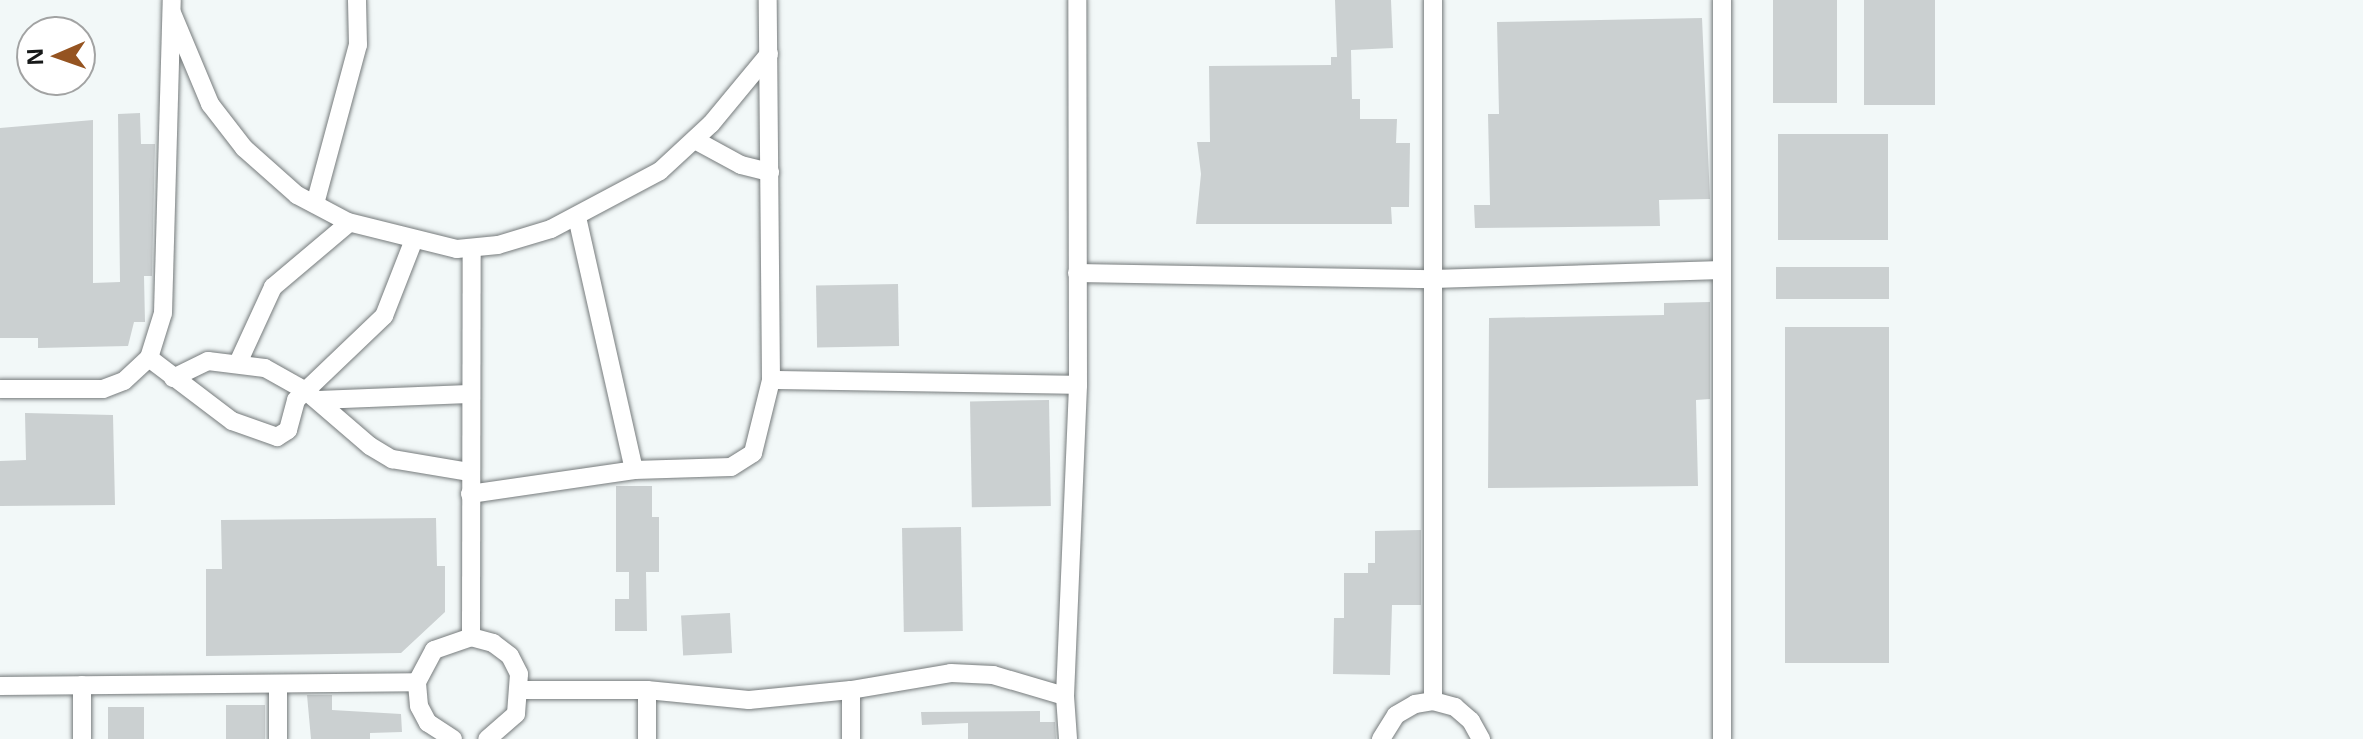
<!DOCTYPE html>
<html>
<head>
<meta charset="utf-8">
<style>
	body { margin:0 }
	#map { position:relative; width:2363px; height:739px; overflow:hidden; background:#f2f8f8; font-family:"Open Sans",sans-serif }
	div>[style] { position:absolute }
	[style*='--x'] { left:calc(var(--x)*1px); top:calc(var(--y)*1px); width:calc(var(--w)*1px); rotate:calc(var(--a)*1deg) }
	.building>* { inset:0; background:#cbd0d1; transform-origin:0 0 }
	.roads { filter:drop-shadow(0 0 2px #767b7c) drop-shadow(0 0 2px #767b7c) }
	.minor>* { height:18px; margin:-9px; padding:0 9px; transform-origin:9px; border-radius:9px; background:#fff }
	span { translate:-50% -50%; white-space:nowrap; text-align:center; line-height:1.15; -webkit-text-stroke:6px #fff; paint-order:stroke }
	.north { position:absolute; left:16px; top:16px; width:80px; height:80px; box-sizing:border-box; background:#fff; border:2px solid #a2a3a3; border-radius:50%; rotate:268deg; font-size:22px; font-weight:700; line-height:32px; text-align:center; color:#171919 }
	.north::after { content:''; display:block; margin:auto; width:28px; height:36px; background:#955421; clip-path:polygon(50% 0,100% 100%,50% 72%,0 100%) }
</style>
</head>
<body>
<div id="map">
	<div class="building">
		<div style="clip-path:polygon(1335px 0,1391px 0,1393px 48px,1351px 50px,1352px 99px,1360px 99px,1360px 119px,1397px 119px,1396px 143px,1410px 143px,1409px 207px,1391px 207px,1392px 224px,1196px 224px,1201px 174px,1197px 142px,1210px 142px,1209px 66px,1331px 65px,1331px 57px,1337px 57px)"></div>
		<div style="left:1773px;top:0;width:64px;height:103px"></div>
		<div style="left:1864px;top:0;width:71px;height:105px"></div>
		<div style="clip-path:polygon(1702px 18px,1710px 199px,1659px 200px,1660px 226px,1475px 228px,1474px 205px,1490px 205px,1488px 114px,1499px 114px,1497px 22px)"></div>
		<div style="clip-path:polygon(140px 113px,141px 144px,155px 144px,152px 276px,144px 276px,145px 322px,134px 322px,128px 346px,38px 348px,38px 338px,0 338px,0 128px,93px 120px,93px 283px,120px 282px,118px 114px)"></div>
		<div style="left:1778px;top:134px;width:110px;height:106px"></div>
		<div style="left:1776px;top:267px;width:113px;height:32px"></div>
		<div style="left:898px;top:284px;width:62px;height:82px;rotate:89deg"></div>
		<div style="clip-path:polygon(1710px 302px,1710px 399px,1696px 400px,1698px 486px,1488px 488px,1489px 318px,1664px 315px,1664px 303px)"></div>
		<div style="left:1785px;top:327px;width:104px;height:336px"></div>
		<div style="left:1049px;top:400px;width:106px;height:79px;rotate:89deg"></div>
		<div style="clip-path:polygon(25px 413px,113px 415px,115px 505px,0 506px,0 461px,26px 460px)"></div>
		<div style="clip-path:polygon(616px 486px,652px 486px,652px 517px,659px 517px,659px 572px,646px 572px,647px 631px,615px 631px,615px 599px,629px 599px,629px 572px,616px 572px)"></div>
		<div style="clip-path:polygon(436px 518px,437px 566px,445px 566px,445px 612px,401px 653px,206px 656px,206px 569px,222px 569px,221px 520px)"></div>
		<div style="left:961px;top:527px;width:104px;height:59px;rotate:89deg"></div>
		<div style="clip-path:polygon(1421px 530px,1421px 605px,1392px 605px,1390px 675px,1333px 674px,1334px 618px,1344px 618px,1344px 573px,1368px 573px,1368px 563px,1375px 563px,1375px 531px)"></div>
		<div style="left:730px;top:613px;width:40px;height:49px;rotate:87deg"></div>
		<div style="clip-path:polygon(307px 695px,332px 695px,332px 710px,401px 714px,402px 732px,370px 733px,370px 739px,311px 739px)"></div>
		<div style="left:265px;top:705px;width:34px;height:39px;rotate:90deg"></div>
		<div style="left:108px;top:707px;width:36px;height:32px"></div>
		<div style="clip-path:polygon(1040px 711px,1040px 722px,1055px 722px,1056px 739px,968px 739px,968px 723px,922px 725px,921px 712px)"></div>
	</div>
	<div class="roads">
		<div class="minor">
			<div style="--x:1433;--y:0;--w:701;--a:90"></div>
			<div style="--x:172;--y:13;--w:99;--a:67.3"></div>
			<div style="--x:210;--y:104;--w:56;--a:52.3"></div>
			<div style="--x:244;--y:148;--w:71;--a:41.6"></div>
			<div style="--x:297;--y:195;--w:58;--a:27.9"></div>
			<div style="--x:348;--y:222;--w:112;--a:13.9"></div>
			<div style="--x:457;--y:249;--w:41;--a:-5.6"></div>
			<div style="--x:498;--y:245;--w:55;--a:-16.8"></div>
			<div style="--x:551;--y:229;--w:123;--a:-28"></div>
			<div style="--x:660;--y:171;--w:69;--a:-42.7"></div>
			<div style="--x:711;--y:124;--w:91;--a:-50.4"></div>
			<div style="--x:695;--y:140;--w:52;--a:28.5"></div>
			<div style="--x:741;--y:165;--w:30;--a:14"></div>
			<div style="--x:315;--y:204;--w:165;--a:-74.9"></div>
			<div style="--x:358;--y:45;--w:45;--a:-91.3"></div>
			<div style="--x:577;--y:217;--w:259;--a:77.3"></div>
			<div style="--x:1077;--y:273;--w:356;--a:1"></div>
			<div style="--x:1433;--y:279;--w:289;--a:-1.8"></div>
			<div style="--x:149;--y:358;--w:104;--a:37.2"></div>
			<div style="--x:232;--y:421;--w:48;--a:19.6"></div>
			<div style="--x:277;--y:437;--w:13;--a:-32"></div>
			<div style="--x:288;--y:430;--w:31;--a:-75"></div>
			<div style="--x:296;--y:400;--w:122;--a:-43.7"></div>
			<div style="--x:384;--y:316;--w:79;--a:-68.6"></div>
			<div style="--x:238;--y:363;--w:84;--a:-65.3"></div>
			<div style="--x:273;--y:287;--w:99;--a:-40.1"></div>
			<div style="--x:173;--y:378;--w:39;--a:-26"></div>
			<div style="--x:208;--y:361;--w:57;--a:7"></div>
			<div style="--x:265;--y:368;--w:47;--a:29.3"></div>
			<div style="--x:306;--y:391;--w:84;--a:40.7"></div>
			<div style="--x:370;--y:446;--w:26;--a:31"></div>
			<div style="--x:392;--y:459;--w:79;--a:9.5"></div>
			<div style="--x:771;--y:380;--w:307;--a:0.9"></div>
			<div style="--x:0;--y:389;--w:103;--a:0"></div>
			<div style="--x:103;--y:389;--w:22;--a:-21"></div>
			<div style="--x:124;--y:381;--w:34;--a:-43"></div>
			<div style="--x:149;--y:358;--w:47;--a:-72.7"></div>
			<div style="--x:163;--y:313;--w:313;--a:-88.4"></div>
			<div style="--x:318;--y:400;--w:151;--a:-2.3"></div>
			<div style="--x:470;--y:494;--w:166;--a:-8.3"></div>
			<div style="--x:634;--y:470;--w:97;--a:-1.8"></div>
			<div style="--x:731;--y:467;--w:26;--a:-32"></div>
			<div style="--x:753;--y:453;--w:75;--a:-76.1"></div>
			<div style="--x:771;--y:380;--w:380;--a:-90.5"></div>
			<div style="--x:471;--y:637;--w:387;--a:-89.9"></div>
			<div style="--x:278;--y:684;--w:55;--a:90"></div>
			<div style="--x:0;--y:686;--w:417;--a:-0.5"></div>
			<div style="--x:521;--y:690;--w:126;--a:0"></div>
			<div style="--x:647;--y:690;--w:102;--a:5.6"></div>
			<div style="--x:749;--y:700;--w:102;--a:-5.6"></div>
			<div style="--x:851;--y:690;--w:101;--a:-9.6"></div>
			<div style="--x:951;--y:673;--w:42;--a:2.7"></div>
			<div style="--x:993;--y:675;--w:75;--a:16.3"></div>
			<div style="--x:647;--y:690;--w:49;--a:90"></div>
			<div style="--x:82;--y:739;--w:54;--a:-90"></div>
			<div style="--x:453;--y:739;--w:30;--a:-147"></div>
			<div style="--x:428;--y:723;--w:19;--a:-118"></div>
			<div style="--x:419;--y:706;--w:24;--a:-95"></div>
			<div style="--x:417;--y:682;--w:36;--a:-62"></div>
			<div style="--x:434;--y:650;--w:39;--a:-19"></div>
			<div style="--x:471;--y:637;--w:23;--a:15"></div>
			<div style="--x:493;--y:643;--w:21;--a:37"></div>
			<div style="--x:510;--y:656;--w:20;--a:63"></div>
			<div style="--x:519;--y:674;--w:40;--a:94.3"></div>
			<div style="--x:516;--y:714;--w:38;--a:139"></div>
			<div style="--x:851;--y:739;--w:49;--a:-90"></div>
			<div style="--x:1068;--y:739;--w:43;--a:-94"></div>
			<div style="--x:1065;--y:696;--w:311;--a:-87.6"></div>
			<div style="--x:1078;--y:385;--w:385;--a:-90.1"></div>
			<div style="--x:1381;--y:739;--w:28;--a:-58"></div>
			<div style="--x:1396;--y:715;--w:22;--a:-30"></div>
			<div style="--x:1415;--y:704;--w:18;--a:-9"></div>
			<div style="--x:1433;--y:701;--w:23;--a:15"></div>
			<div style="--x:1455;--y:707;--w:21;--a:41"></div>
			<div style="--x:1471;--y:721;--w:21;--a:61"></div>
			<div style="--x:1722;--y:739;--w:739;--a:-90"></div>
		</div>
	</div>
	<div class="north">N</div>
</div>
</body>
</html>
